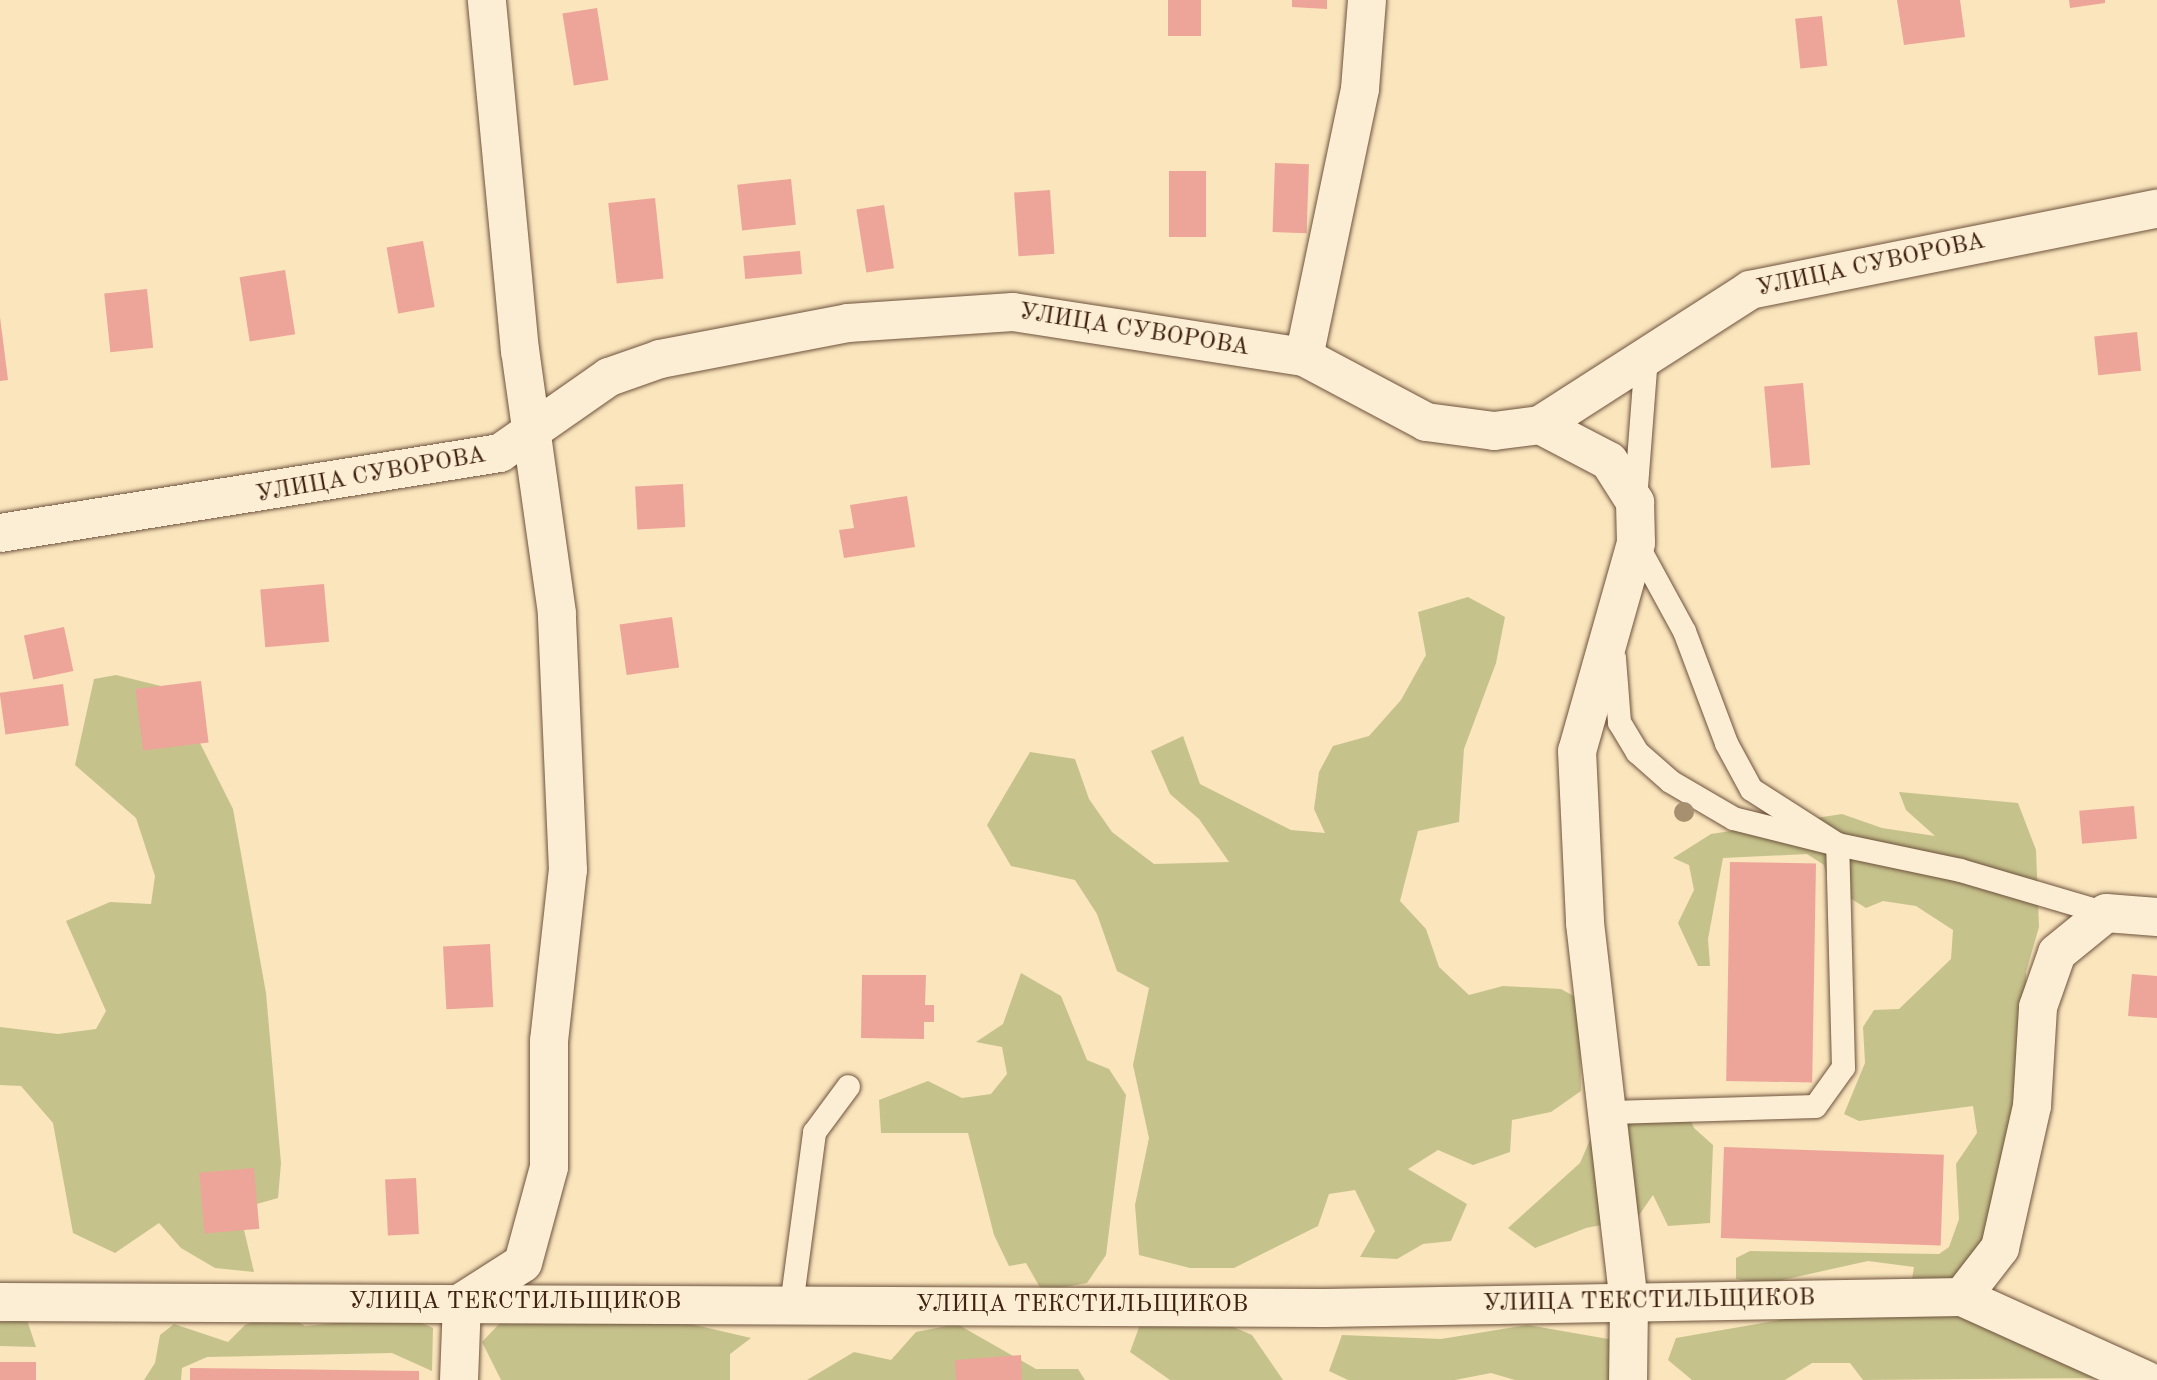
<!DOCTYPE html>
<html>
<head>
<meta charset="utf-8">
<style>
	body { margin:0 }
	#map { position:relative; width:2157px; height:1380px; overflow:hidden; background:#fae5bd; font-family:"Old Standard TT",serif }
	div>[style] { position:absolute }
	[style*='--x'] { left:calc(var(--x)*1px); top:calc(var(--y)*1px); width:calc(var(--w)*1px); rotate:calc(var(--a)*1deg) }
	.green>* { inset:0; background:#c6c28c }
	.building>* { inset:0; background:#eca598; transform-origin:0 0 }
	.roads { filter:drop-shadow(0 0 2px #6e533d) drop-shadow(0 0 2px #6e533d) }
	.service>* { height:23px; margin:-11.5px; padding:0 11.5px; transform-origin:11.5px; border-radius:11.5px; background:#fceed4 }
	.minor>* { height:38px; margin:-19px; padding:0 19px; transform-origin:19px; border-radius:19px; background:#fceed4 }
	.trees>* { width:20px; height:20px; margin:-10px; border-radius:50%; background:#a6906f }
	span { translate:-50% -50%; white-space:nowrap; text-align:center; line-height:1.15; -webkit-text-stroke:5px #fceed4; paint-order:stroke }
	.street-label { font-size:24px; color:#402212 }
</style>
</head>
<body>
<div id="map">
	<div class="green">
		<div style="clip-path:polygon(1468px 597px,1505px 617px,1496px 663px,1464px 749px,1459px 822px,1418px 831px,1400px 901px,1426px 929px,1439px 967px,1469px 995px,1503px 986px,1561px 989px,1579px 999px,1581px 1091px,1551px 1112px,1512px 1120px,1510px 1152px,1473px 1165px,1438px 1150px,1408px 1169px,1467px 1204px,1451px 1241px,1423px 1244px,1397px 1259px,1360px 1257px,1375px 1231px,1355px 1190px,1329px 1194px,1318px 1226px,1234px 1268px,1190px 1268px,1139px 1255px,1135px 1205px,1149px 1138px,1133px 1065px,1149px 988px,1117px 971px,1097px 914px,1075px 880px,1011px 866px,987px 825px,1030px 752px,1075px 759px,1089px 799px,1112px 832px,1154px 864px,1229px 862px,1199px 819px,1170px 794px,1151px 751px,1183px 736px,1200px 784px,1291px 830px,1325px 833px,1314px 809px,1319px 772px,1333px 746px,1369px 736px,1401px 700px,1426px 655px,1418px 612px)"></div>
		<div style="clip-path:polygon(116px 675px,173px 689px,233px 809px,266px 993px,281px 1163px,278px 1198px,239px 1209px,254px 1272px,215px 1268px,181px 1248px,159px 1223px,115px 1253px,73px 1233px,53px 1123px,21px 1086px,0 1085px,0 1027px,58px 1034px,96px 1029px,106px 1011px,66px 921px,110px 902px,151px 904px,155px 876px,136px 818px,75px 765px,94px 679px)"></div>
		<div style="clip-path:polygon(1899px 792px,2018px 803px,2036px 850px,2039px 927px,2026px 972px,2028px 1041px,2010px 1164px,1960px 1314px,2099px 1378px,1863px 1380px,1850px 1363px,1812px 1363px,1785px 1380px,1692px 1380px,1668px 1360px,1676px 1338px,1791px 1318px,1912px 1279px,1914px 1267px,1868px 1261px,1764px 1284px,1736px 1279px,1736px 1258px,1750px 1251px,1939px 1254px,1949px 1247px,1959px 1219px,1956px 1164px,1977px 1133px,1973px 1106px,1859px 1121px,1844px 1114px,1865px 1063px,1863px 1027px,1874px 1010px,1899px 1009px,1951px 959px,1953px 930px,1916px 906px,1883px 901px,1866px 908px,1829px 885px,1824px 865px,1807px 854px,1723px 858px,1708px 939px,1710px 966px,1698px 966px,1678px 923px,1694px 890px,1689px 865px,1673px 858px,1711px 834px,1842px 814px,1882px 828px,1935px 836px,1906px 810px)"></div>
		<div style="clip-path:polygon(1021px 973px,1061px 996px,1087px 1060px,1109px 1069px,1126px 1095px,1106px 1255px,1087px 1283px,1042px 1291px,1026px 1263px,1009px 1266px,994px 1235px,968px 1133px,881px 1133px,879px 1100px,928px 1081px,962px 1098px,991px 1094px,1007px 1074px,1002px 1047px,976px 1042px,1003px 1024px)"></div>
		<div style="clip-path:polygon(1651px 1099px,1684px 1104px,1694px 1128px,1713px 1145px,1710px 1223px,1668px 1226px,1653px 1195px,1637px 1218px,1586px 1228px,1535px 1248px,1508px 1228px,1580px 1163px,1593px 1133px,1621px 1124px)"></div>
		<div style="clip-path:polygon(280px 1311px,305px 1326px,407px 1316px,433px 1328px,432px 1371px,392px 1353px,207px 1357px,182px 1368px,181px 1380px,144px 1380px,155px 1363px,160px 1335px,174px 1324px,228px 1342px,245px 1325px)"></div>
		<div style="clip-path:polygon(27px 1320px,36px 1347px,0 1346px,0 1322px)"></div>
		<div style="clip-path:polygon(501px 1322px,691px 1324px,751px 1338px,730px 1354px,730px 1380px,501px 1380px,482px 1342px)"></div>
		<div style="clip-path:polygon(1141px 1322px,1224px 1323px,1252px 1335px,1283px 1380px,1170px 1380px,1130px 1352px)"></div>
		<div style="clip-path:polygon(957px 1324px,1036px 1369px,1078px 1369px,1085px 1380px,807px 1380px,854px 1352px,891px 1360px,916px 1332px)"></div>
		<div style="clip-path:polygon(1528px 1325px,1614px 1340px,1610px 1380px,1515px 1380px,1491px 1373px,1455px 1380px,1348px 1380px,1329px 1371px,1342px 1335px,1441px 1339px)"></div>
	</div>
	<div class="building">
		<div style="left:1168px;top:0;width:33px;height:36px"></div>
		<div style="clip-path:polygon(1292px 0,1327px 0,1327px 9px,1292px 7px)"></div>
		<div style="clip-path:polygon(1897px 0,1960px 0,1965px 37px,1904px 45px)"></div>
		<div style="clip-path:polygon(2069px 0,2105px 0,2105px 3px,2070px 8px)"></div>
		<div style="left:597px;top:8px;width:73px;height:35px;rotate:81deg"></div>
		<div style="left:1822px;top:16px;width:50px;height:27px;rotate:84deg"></div>
		<div style="left:1275px;top:163px;width:34px;height:69px;rotate:2deg"></div>
		<div style="left:1169px;top:171px;width:37px;height:66px"></div>
		<div style="left:791px;top:179px;width:46px;height:54px;rotate:84deg"></div>
		<div style="left:1050px;top:190px;width:64px;height:36px;rotate:86deg"></div>
		<div style="left:655px;top:198px;width:81px;height:47px;rotate:84deg"></div>
		<div style="left:884px;top:205px;width:64px;height:28px;rotate:81deg"></div>
		<div style="left:423px;top:241px;width:67px;height:37px;rotate:80deg"></div>
		<div style="left:800px;top:251px;width:23px;height:57px;rotate:85deg"></div>
		<div style="left:285px;top:270px;width:65px;height:46px;rotate:81deg"></div>
		<div style="left:147px;top:289px;width:59px;height:43px;rotate:84deg"></div>
		<div style="clip-path:polygon(0 317px,8px 380px,0 381px)"></div>
		<div style="left:2137px;top:332px;width:39px;height:43px;rotate:84deg"></div>
		<div style="left:1803px;top:383px;width:82px;height:39px;rotate:85deg"></div>
		<div style="left:683px;top:484px;width:43px;height:48px;rotate:87deg"></div>
		<div style="clip-path:polygon(907px 496px,915px 547px,844px 558px,839px 530px,854px 528px,850px 505px)"></div>
		<div style="left:324px;top:584px;width:58px;height:64px;rotate:85deg"></div>
		<div style="left:672px;top:617px;width:51px;height:53px;rotate:82deg"></div>
		<div style="left:64px;top:627px;width:45px;height:41px;rotate:78deg"></div>
		<div style="left:201px;top:681px;width:62px;height:66px;rotate:83deg"></div>
		<div style="left:63px;top:684px;width:42px;height:64px;rotate:82deg"></div>
		<div style="left:2134px;top:806px;width:33px;height:55px;rotate:85deg"></div>
		<div style="left:1730px;top:862px;width:86px;height:219px;rotate:1deg"></div>
		<div style="left:490px;top:944px;width:63px;height:47px;rotate:87deg"></div>
		<div style="clip-path:polygon(2132px 974px,2157px 976px,2157px 1018px,2128px 1016px)"></div>
		<div style="clip-path:polygon(862px 975px,926px 975px,925px 1005px,934px 1005px,934px 1022px,924px 1022px,924px 1039px,861px 1038px)"></div>
		<div style="left:1724px;top:1147px;width:220px;height:91px;rotate:2deg"></div>
		<div style="left:254px;top:1168px;width:61px;height:55px;rotate:85deg"></div>
		<div style="left:416px;top:1178px;width:56px;height:31px;rotate:87deg"></div>
		<div style="clip-path:polygon(1021px 1355px,1022px 1380px,956px 1380px,955px 1360px)"></div>
		<div style="left:0;top:1362px;width:36px;height:18px"></div>
		<div style="clip-path:polygon(190px 1368px,419px 1371px,419px 1380px,190px 1380px)"></div>
	</div>
	<div class="roads">
		<div class="service">
			<div style="--x:1635;--y:499;--w:143;--a:-85.6"></div>
			<div style="--x:1636;--y:543;--w:100;--a:61.4"></div>
			<div style="--x:1684;--y:631;--w:120;--a:69.4"></div>
			<div style="--x:1726;--y:743;--w:52;--a:61.5"></div>
			<div style="--x:1751;--y:789;--w:102;--a:32.6"></div>
			<div style="--x:1837;--y:844;--w:126;--a:11.9"></div>
			<div style="--x:1960;--y:870;--w:152;--a:16.4"></div>
			<div style="--x:1611;--y:1112;--w:204;--a:-1.7"></div>
			<div style="--x:1815;--y:1106;--w:48;--a:-54.3"></div>
			<div style="--x:1843;--y:1067;--w:223;--a:-91.5"></div>
			<div style="--x:1837;--y:844;--w:107;--a:-166"></div>
			<div style="--x:1733;--y:818;--w:73;--a:-149.6"></div>
			<div style="--x:1670;--y:781;--w:44;--a:-138.7"></div>
			<div style="--x:1637;--y:752;--w:35;--a:-121"></div>
			<div style="--x:1619;--y:722;--w:64;--a:-94.5"></div>
			<div style="--x:791;--y:1305;--w:175;--a:-82.4"></div>
			<div style="--x:814;--y:1132;--w:57;--a:-53.5"></div>
		</div>
		<div class="minor">
			<div style="--x:1304;--y:357;--w:274;--a:-78.2"></div>
			<div style="--x:1360;--y:89;--w:89;--a:-85.5"></div>
			<div style="--x:1540;--y:425;--w:78;--a:27.6"></div>
			<div style="--x:1609;--y:461;--w:49;--a:57.6"></div>
			<div style="--x:1635;--y:502;--w:41;--a:88.6"></div>
			<div style="--x:1636;--y:543;--w:216;--a:105.8"></div>
			<div style="--x:1577;--y:751;--w:172;--a:87.3"></div>
			<div style="--x:1585;--y:923;--w:383;--a:83.4"></div>
			<div style="--x:1629;--y:1303;--w:77;--a:90.7"></div>
			<div style="--x:0;--y:533;--w:506;--a:-9.09"></div>
			<div style="--x:500;--y:453;--w:133;--a:-34.9"></div>
			<div style="--x:609;--y:377;--w:54;--a:-19.4"></div>
			<div style="--x:660;--y:359;--w:191;--a:-10.8"></div>
			<div style="--x:848;--y:323;--w:165;--a:-3.8"></div>
			<div style="--x:1013;--y:312;--w:294;--a:8.8"></div>
			<div style="--x:1304;--y:357;--w:138;--a:28"></div>
			<div style="--x:1426;--y:422;--w:69;--a:7.5"></div>
			<div style="--x:1494;--y:431;--w:46;--a:-7.4"></div>
			<div style="--x:1540;--y:425;--w:250;--a:-32.7"></div>
			<div style="--x:1750;--y:290;--w:415;--a:-11.3"></div>
			<div style="--x:1962;--y:1297;--w:62;--a:-52.2"></div>
			<div style="--x:2000;--y:1248;--w:146;--a:-77.3"></div>
			<div style="--x:2032;--y:1106;--w:99;--a:-86.5"></div>
			<div style="--x:2038;--y:1007;--w:57;--a:-70.6"></div>
			<div style="--x:2057;--y:953;--w:63;--a:-39.2"></div>
			<div style="--x:2106;--y:913;--w:51;--a:4.5"></div>
			<div style="--x:0;--y:1302;--w:1325;--a:0.26"></div>
			<div style="--x:1325;--y:1308;--w:637;--a:-0.99"></div>
			<div style="--x:1962;--y:1297;--w:202;--a:24.3"></div>
			<div style="--x:459;--y:1380;--w:78;--a:-87.8"></div>
			<div style="--x:462;--y:1302;--w:72;--a:-32.6"></div>
			<div style="--x:523;--y:1263;--w:99;--a:-74.8"></div>
			<div style="--x:549;--y:1167;--w:126;--a:-90"></div>
			<div style="--x:549;--y:1041;--w:172;--a:-83.7"></div>
			<div style="--x:568;--y:870;--w:257;--a:-92.5"></div>
			<div style="--x:557;--y:613;--w:265;--a:-98"></div>
			<div style="--x:520;--y:351;--w:353;--a:-95.4"></div>
		</div>
	</div>
	<div class="trees">
		<div style="left:1684px;top:812px"></div>
	</div>
	<div class="street-label">
		<span style="left:1871px;top:266px;rotate:-12deg">УЛИЦА СУВОРОВА</span>
		<span style="left:1134px;top:331px;rotate:9deg">УЛИЦА СУВОРОВА</span>
		<span style="left:371px;top:476px;rotate:-10deg">УЛИЦА СУВОРОВА</span>
		<span style="left:1649px;top:1302px;rotate:-1deg">УЛИЦА ТЕКСТИЛЬЩИКОВ</span>
		<span style="left:515px;top:1303px">УЛИЦА ТЕКСТИЛЬЩИКОВ</span>
		<span style="left:1082px;top:1306px">УЛИЦА ТЕКСТИЛЬЩИКОВ</span>
	</div>
</div>
</body>
</html>
